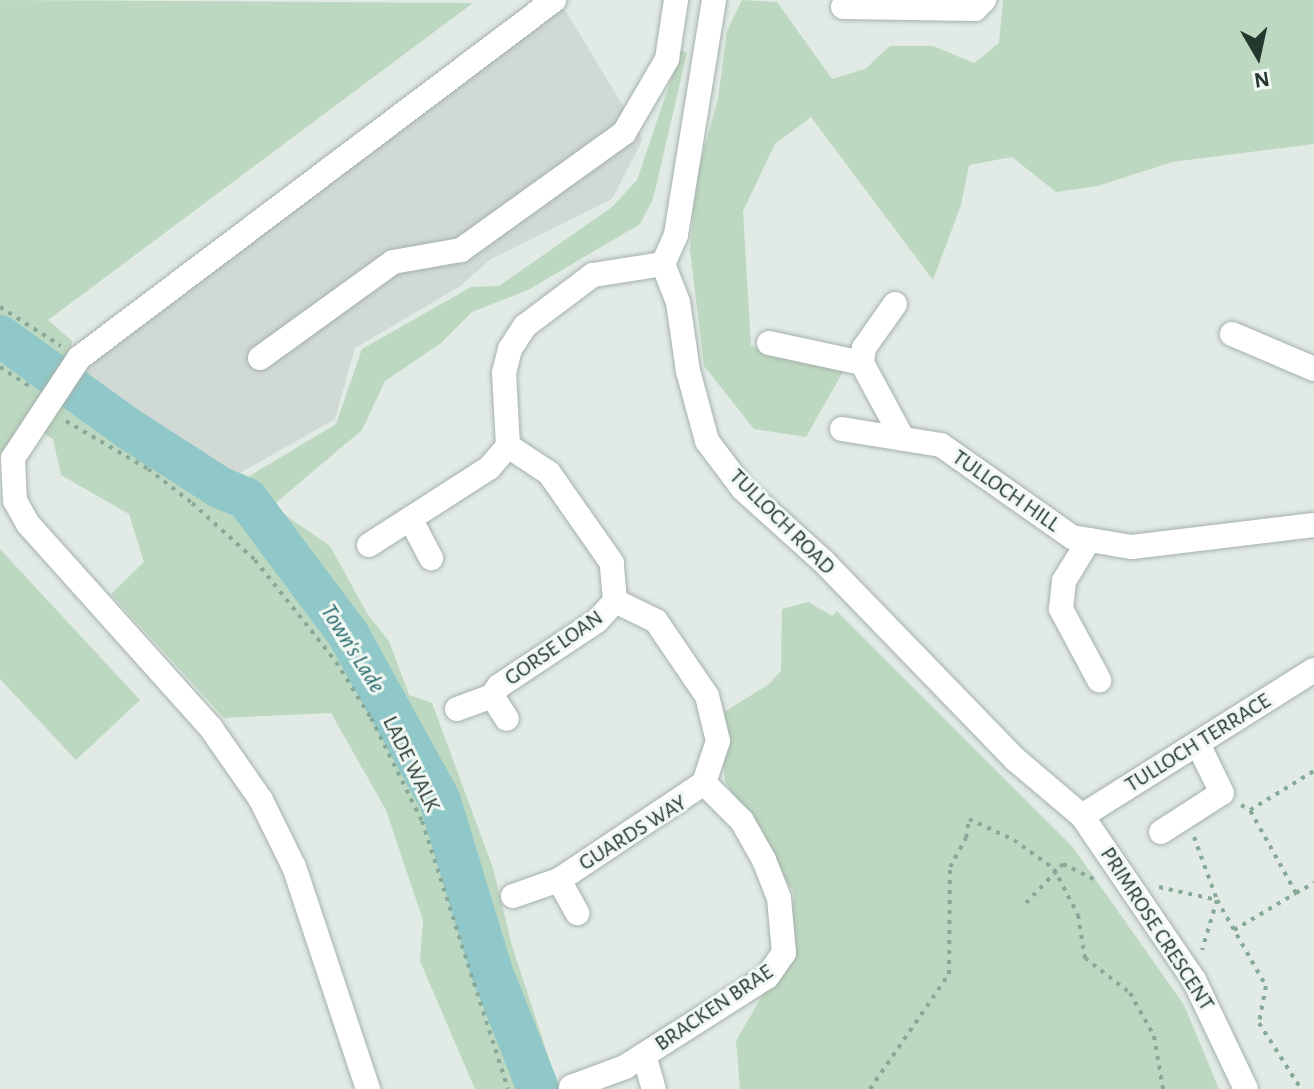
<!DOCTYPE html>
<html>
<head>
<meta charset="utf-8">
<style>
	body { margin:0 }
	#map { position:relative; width:1314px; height:1089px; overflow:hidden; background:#e1eae5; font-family:"Alegreya Sans",sans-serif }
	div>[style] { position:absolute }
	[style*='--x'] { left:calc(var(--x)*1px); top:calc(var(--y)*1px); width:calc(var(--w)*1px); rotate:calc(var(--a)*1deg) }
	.built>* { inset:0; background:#d0d9d4 }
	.green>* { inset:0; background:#bdd8c1 }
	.river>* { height:42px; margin:-21px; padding:0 21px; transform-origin:21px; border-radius:21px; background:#90c7c8 }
	.path>* { height:4px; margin-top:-2px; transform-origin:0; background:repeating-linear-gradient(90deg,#86a999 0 4px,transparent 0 10px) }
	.roads { filter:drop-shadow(0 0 2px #a5b1ab) drop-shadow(0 0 2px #a5b1ab) }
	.minor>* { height:24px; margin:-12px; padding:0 12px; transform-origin:12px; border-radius:12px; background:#fff }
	span { translate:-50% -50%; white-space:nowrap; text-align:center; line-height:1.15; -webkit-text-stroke:6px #f1f7f3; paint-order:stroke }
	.street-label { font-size:22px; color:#243830 }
	.water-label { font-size:24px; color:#266a6c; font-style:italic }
	.north { position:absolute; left:1218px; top:16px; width:80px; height:80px; -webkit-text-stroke:6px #f1f7f3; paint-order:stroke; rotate:171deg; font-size:22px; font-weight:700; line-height:32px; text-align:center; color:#243830 }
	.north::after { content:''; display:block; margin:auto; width:28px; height:36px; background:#243830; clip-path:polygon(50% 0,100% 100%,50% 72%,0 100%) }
</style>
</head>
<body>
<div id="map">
	<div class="built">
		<div style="clip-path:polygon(564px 8px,643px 139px,612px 199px,491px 259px,459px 287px,355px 348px,335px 419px,231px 478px,75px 371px)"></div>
	</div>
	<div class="green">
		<div style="clip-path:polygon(0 0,473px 3px,48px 320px,72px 341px,68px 368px,238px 483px,336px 424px,362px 349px,471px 287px,499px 286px,612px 207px,637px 180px,681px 50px,687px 53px,653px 199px,640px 224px,528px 290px,472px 312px,441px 343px,385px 381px,362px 430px,272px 506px,330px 546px,368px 615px,389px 641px,409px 695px,432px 703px,493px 868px,512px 946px,559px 1089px,475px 1089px,420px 961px,423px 920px,386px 810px,331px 713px,224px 718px,111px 594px,144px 562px,129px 514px,61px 475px,53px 439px,31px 426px,0 462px)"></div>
		<div style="clip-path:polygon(742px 0,777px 2px,832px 79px,865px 69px,890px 46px,933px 46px,974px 63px,999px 43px,1003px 0,1314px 0,1314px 144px,1172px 162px,1098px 186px,1056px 192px,1012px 157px,969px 165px,961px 205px,933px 280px,811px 117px,775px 144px,743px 211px,751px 346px,844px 370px,806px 437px,754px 429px,704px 366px,690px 250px,696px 178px,718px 99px,727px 31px)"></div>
		<div style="clip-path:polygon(0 549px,140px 700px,76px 760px,0 679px)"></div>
		<div style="clip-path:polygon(808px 602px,832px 616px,837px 611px,1072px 846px,1184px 1005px,1219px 1089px,740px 1089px,736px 1041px,789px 949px,794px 893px,725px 781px,718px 716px,769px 684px,781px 671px,782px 609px)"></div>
	</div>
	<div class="river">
		<div style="--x:0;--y:336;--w:159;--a:35.8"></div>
		<div style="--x:129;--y:429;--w:107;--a:32.8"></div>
		<div style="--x:219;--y:487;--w:30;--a:23"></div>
		<div style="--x:247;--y:499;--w:169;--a:53.2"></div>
		<div style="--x:348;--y:634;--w:191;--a:61.1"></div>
		<div style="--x:440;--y:801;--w:179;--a:73.1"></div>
		<div style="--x:492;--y:972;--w:126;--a:68.5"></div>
	</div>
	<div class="path">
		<div style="--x:0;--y:307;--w:72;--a:32.6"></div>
		<div style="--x:0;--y:367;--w:37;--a:33"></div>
		<div style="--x:66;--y:421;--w:95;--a:30.3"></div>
		<div style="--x:148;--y:469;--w:56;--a:37.7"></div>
		<div style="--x:192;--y:503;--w:85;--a:42.1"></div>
		<div style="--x:255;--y:560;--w:130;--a:51.5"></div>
		<div style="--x:336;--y:662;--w:66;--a:58"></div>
		<div style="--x:371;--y:718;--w:115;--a:63.7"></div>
		<div style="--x:422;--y:821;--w:281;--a:72.2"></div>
		<div style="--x:1241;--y:805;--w:10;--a:29"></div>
		<div style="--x:1250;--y:810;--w:75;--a:-31.4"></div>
		<div style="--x:1194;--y:837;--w:67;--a:69.9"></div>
		<div style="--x:1217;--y:900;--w:99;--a:60.3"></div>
		<div style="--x:1266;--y:986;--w:38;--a:101"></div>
		<div style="--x:1259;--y:1023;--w:78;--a:57.5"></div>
		<div style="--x:1159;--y:887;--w:59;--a:12.6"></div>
		<div style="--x:1217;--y:900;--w:52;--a:106.7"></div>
		<div style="--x:1296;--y:893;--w:21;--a:-29"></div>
		<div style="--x:1026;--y:903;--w:54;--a:-46.5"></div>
		<div style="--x:1063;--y:864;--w:39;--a:26"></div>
		<div style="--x:1234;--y:930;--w:72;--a:-30.8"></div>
		<div style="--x:1296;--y:893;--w:95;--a:-119"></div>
		<div style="--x:870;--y:1089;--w:140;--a:-55.5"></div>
		<div style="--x:949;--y:974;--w:107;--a:-89.5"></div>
		<div style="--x:950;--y:867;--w:33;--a:-61"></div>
		<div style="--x:966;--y:838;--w:19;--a:-81"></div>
		<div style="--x:969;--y:819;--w:50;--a:25"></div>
		<div style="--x:1014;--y:840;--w:49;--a:35.9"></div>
		<div style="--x:1054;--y:869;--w:52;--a:62.4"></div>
		<div style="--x:1078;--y:915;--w:44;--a:80.8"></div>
		<div style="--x:1085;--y:958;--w:57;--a:37.9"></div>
		<div style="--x:1130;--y:993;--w:49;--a:60.8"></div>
		<div style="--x:1154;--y:1036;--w:54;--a:80.4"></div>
	</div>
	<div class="roads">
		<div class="minor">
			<div style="--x:714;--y:0;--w:238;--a:99.2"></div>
			<div style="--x:676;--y:235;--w:32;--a:114"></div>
			<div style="--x:663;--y:264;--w:41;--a:68.5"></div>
			<div style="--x:678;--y:302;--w:70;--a:81.8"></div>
			<div style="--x:688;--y:371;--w:73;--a:74.8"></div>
			<div style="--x:707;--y:441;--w:60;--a:53.1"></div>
			<div style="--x:743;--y:489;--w:108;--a:42"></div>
			<div style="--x:823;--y:561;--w:277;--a:45.9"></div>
			<div style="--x:1016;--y:760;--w:87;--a:40.3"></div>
			<div style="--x:1082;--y:816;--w:199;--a:55.7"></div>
			<div style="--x:1194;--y:980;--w:121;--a:64.5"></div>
			<div style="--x:843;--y:7;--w:132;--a:0.9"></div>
			<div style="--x:975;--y:9;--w:13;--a:-45"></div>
			<div style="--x:895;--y:304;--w:54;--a:125.2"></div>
			<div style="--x:864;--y:348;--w:15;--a:98"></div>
			<div style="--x:862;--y:363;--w:86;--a:61.7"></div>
			<div style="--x:1232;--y:334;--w:89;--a:23.1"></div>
			<div style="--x:769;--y:343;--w:95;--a:12.1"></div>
			<div style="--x:260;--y:358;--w:164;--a:-35.8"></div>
			<div style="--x:393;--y:262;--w:69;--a:-10"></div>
			<div style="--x:461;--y:250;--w:201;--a:-35.7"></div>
			<div style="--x:624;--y:133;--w:86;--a:-59.8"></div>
			<div style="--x:667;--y:59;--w:60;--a:-81.3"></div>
			<div style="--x:842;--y:429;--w:100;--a:9.2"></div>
			<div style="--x:941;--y:445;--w:160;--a:35.1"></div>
			<div style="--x:1072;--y:537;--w:61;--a:9.5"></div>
			<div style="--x:1132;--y:547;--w:183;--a:-6.9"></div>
			<div style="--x:412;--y:522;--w:41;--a:62.2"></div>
			<div style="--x:1089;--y:540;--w:48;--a:121.4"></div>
			<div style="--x:1064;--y:581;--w:28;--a:96"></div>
			<div style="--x:1061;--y:609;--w:81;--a:61.8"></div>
			<div style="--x:369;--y:545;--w:143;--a:-32.7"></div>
			<div style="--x:489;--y:468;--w:29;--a:-49"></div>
			<div style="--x:492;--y:696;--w:27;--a:57"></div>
			<div style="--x:457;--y:709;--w:37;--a:-20"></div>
			<div style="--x:492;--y:696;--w:12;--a:-55"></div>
			<div style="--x:499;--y:686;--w:118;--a:-33.6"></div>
			<div style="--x:597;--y:621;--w:27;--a:-48"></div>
			<div style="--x:1082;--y:816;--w:274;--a:-32.2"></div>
			<div style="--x:1161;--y:832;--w:72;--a:-32.6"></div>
			<div style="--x:1222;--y:793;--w:55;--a:-116.1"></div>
			<div style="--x:559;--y:880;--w:38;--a:61"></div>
			<div style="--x:513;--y:896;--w:49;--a:-19.2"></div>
			<div style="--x:559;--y:880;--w:174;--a:-33.8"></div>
			<div style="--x:644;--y:1055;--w:35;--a:74"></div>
			<div style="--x:571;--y:1087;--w:58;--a:-20.3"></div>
			<div style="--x:625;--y:1067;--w:168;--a:-32.4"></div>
			<div style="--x:767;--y:977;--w:29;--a:-55"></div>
			<div style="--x:784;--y:953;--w:55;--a:-95.2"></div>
			<div style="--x:779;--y:898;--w:41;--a:-111.5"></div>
			<div style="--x:764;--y:860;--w:45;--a:-119.4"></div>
			<div style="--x:742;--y:821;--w:54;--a:-135"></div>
			<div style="--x:704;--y:783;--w:44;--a:-71.6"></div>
			<div style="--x:718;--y:741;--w:46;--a:-103.7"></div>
			<div style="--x:707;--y:696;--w:91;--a:-124.2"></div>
			<div style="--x:656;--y:621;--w:46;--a:-154"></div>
			<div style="--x:615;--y:601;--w:38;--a:-95"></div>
			<div style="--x:612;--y:563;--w:110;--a:-125"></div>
			<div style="--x:549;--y:473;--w:49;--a:-146.6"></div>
			<div style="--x:508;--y:446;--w:73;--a:-93.1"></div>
			<div style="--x:504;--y:373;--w:25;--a:-76"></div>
			<div style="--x:510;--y:349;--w:27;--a:-57"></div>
			<div style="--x:525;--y:326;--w:85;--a:-36.9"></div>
			<div style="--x:593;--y:275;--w:71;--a:-8.9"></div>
			<div style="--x:368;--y:1089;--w:234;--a:-108.4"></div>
			<div style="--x:294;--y:867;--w:75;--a:-116.2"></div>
			<div style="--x:261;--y:800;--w:88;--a:-124.8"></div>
			<div style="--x:211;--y:728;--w:274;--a:-131.9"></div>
			<div style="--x:28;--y:524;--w:26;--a:-119"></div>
			<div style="--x:15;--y:501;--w:43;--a:-92.7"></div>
			<div style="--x:13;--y:458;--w:120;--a:-56.6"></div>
			<div style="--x:79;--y:358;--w:595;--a:-37"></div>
		</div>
	</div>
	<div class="street-label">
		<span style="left:1006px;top:491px;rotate:35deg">TULLOCH HILL</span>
		<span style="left:782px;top:522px;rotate:45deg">TULLOCH ROAD</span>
		<span style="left:554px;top:648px;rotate:-35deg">GORSE LOAN</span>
		<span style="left:1198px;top:743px;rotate:-32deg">TULLOCH TERRACE</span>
		<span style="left:411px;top:764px;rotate:64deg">LADE WALK</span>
		<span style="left:633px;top:833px;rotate:-32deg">GUARDS WAY</span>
		<span style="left:1157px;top:929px;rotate:57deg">PRIMROSE CRESCENT</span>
		<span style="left:714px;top:1008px;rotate:-34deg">BRACKEN BRAE</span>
	</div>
	<div class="water-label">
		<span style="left:352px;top:649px;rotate:58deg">Town's Lade</span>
	</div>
	<div class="north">N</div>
</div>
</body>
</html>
